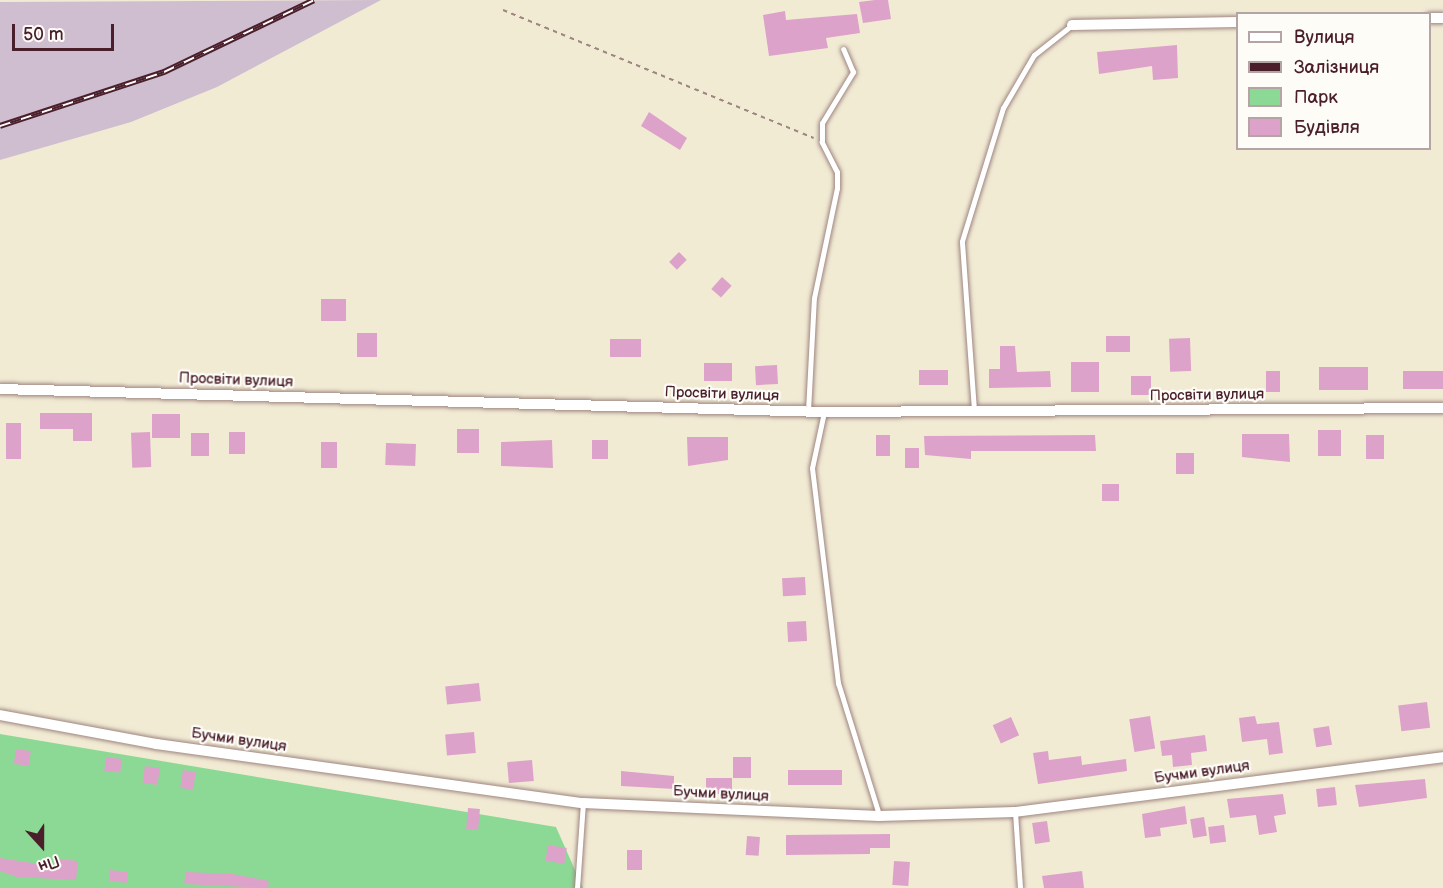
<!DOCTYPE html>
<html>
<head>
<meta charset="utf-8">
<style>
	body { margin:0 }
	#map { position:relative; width:1443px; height:888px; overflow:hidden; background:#f2ebd4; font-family:"Balsamiq Sans",sans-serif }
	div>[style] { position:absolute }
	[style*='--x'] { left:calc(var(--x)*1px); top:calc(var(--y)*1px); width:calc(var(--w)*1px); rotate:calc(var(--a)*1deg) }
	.industrial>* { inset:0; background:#cfbdd0 }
	.green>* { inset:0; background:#8cd996 }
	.building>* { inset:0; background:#dda2c9; transform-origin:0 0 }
	.path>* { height:2px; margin-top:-1px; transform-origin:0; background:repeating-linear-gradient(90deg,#9e8580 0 4.5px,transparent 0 9px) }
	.roads { filter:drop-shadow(0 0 2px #9e8580) drop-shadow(0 0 2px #9e8580) }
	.service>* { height:5px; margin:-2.5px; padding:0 2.5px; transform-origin:2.5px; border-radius:2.5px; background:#fff }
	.minor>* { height:10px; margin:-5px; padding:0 5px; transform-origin:5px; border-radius:5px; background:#fff }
	.rail>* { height:6px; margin-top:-3px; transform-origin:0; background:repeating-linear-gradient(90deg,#fdfcf7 0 11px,#4a1f2b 0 22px); box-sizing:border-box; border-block:2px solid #4a1f2b }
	span { translate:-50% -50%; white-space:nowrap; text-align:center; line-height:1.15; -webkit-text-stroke:4.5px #fdfcf7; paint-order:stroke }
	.street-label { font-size:15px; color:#4a1f2b }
	.legend { position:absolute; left:1236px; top:12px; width:195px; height:138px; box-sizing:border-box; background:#fdfcf7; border:2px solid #b5a4a5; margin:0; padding:8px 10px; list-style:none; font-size:18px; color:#4a1f2b }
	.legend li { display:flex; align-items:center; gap:12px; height:30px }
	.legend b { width:30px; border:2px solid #b5a4a5 }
	.north { position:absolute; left:12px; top:816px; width:60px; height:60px; -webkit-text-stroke:4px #fdfcf7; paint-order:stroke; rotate:159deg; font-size:16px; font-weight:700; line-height:24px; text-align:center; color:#4a1f2b }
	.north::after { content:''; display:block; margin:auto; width:21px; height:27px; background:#4a1f2b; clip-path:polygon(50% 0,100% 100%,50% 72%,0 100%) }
	.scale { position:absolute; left:12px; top:24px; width:102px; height:27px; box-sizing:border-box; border:3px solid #4a1f2b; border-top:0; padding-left:8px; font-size:18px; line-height:21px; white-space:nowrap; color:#4a1f2b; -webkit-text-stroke:4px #fdfcf7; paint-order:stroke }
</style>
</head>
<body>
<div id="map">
	<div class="industrial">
		<div style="clip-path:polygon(381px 0,217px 87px,131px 122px,0 160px,0 2px)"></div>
	</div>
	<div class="green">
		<div style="clip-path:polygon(0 734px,556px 827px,583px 888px,0 888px)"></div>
	</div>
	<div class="building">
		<div style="clip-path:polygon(875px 0,888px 0,891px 19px,863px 23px,859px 2px)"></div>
		<div style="clip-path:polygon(785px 11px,786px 20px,857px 14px,860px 33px,826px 38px,828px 48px,769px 56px,763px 15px)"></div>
		<div style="clip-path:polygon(1177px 45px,1178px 78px,1153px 80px,1152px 66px,1099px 74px,1097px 52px)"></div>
		<div style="clip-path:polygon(649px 112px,687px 138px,680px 150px,641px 126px)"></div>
		<div style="left:679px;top:252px;width:11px;height:14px;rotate:45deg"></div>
		<div style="left:722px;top:277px;width:13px;height:16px;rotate:42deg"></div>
		<div style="left:321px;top:299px;width:25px;height:22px"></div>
		<div style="left:357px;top:333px;width:20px;height:24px"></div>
		<div style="left:1106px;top:336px;width:24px;height:16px"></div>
		<div style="left:1190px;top:338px;width:33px;height:21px;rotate:88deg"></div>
		<div style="left:641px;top:339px;width:18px;height:31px;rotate:90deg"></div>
		<div style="clip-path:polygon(1000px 346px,1015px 346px,1017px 372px,1050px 371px,1051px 387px,989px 388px,989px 369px,1000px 369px)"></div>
		<div style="left:1071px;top:362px;width:28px;height:30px"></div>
		<div style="left:704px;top:363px;width:28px;height:18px"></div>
		<div style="left:777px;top:365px;width:19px;height:22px;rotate:87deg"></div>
		<div style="left:1368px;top:367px;width:23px;height:49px;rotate:90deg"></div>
		<div style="left:919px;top:370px;width:29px;height:15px"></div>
		<div style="left:1280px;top:371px;width:21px;height:14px;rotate:90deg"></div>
		<div style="left:1443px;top:371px;width:18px;height:40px;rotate:90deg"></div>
		<div style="left:1131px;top:376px;width:20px;height:19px"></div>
		<div style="clip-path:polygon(40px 413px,92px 413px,92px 441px,73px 441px,73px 429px,40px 429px)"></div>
		<div style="left:180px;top:414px;width:24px;height:28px;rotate:90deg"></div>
		<div style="left:6px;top:423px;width:15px;height:36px"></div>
		<div style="left:457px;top:429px;width:22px;height:24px"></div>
		<div style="left:1318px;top:430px;width:23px;height:26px"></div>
		<div style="left:150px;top:432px;width:35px;height:19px;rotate:88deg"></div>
		<div style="left:229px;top:432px;width:16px;height:22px"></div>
		<div style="left:209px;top:433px;width:23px;height:18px;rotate:90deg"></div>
		<div style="clip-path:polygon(1242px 434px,1289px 434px,1290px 462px,1242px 457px)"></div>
		<div style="left:876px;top:435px;width:14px;height:21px"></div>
		<div style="clip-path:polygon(1095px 435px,1096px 451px,971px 451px,971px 459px,925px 455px,924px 436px)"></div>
		<div style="left:1366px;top:435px;width:18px;height:24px"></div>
		<div style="clip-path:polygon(687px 437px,728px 437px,728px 460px,688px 466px)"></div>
		<div style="clip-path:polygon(552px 440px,553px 468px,501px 466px,501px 442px)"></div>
		<div style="left:592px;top:440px;width:16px;height:19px"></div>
		<div style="left:321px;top:442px;width:16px;height:26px"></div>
		<div style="left:386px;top:443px;width:30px;height:22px;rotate:2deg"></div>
		<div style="left:905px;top:448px;width:14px;height:20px"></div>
		<div style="left:1176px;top:453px;width:18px;height:21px"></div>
		<div style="left:1102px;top:484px;width:17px;height:17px"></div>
		<div style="left:805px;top:577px;width:18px;height:23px;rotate:87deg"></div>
		<div style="left:806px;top:621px;width:20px;height:19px;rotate:87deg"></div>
		<div style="left:479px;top:683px;width:18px;height:34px;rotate:84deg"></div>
		<div style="left:1427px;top:702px;width:26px;height:29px;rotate:83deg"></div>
		<div style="left:1150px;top:716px;width:33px;height:21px;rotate:81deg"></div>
		<div style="clip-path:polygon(1255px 716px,1257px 724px,1279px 722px,1283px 753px,1269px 755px,1267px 739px,1242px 742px,1239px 718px)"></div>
		<div style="left:1011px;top:717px;width:20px;height:20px;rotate:66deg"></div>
		<div style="left:1329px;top:726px;width:19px;height:16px;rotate:81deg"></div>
		<div style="left:474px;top:732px;width:21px;height:29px;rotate:85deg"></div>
		<div style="clip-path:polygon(1205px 735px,1207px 751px,1191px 753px,1192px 765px,1173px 767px,1172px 755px,1162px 756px,1160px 741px)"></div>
		<div style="left:16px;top:749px;width:15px;height:15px;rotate:8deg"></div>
		<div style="clip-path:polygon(1048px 751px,1049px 760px,1081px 756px,1082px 765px,1126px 759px,1127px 771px,1038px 784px,1033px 753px)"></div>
		<div style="left:106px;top:757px;width:16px;height:14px;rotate:7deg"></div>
		<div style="left:733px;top:757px;width:18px;height:21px"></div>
		<div style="left:532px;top:760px;width:21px;height:25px;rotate:85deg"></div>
		<div style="left:145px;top:766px;width:15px;height:17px;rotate:8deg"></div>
		<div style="left:183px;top:770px;width:13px;height:18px;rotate:9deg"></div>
		<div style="left:842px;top:770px;width:15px;height:54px;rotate:90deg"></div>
		<div style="clip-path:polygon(621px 771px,674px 776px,674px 789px,621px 786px)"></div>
		<div style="left:706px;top:778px;width:26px;height:16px"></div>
		<div style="clip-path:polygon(1425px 779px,1427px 798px,1359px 807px,1355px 785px)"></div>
		<div style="left:1335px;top:787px;width:18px;height:19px;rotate:84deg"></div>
		<div style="clip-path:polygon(1283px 794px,1286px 814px,1274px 816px,1277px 832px,1259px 835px,1256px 815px,1230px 818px,1227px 799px)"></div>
		<div style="clip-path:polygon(1185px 806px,1187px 824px,1160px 828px,1161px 836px,1145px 838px,1142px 814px)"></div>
		<div style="left:468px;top:808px;width:12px;height:21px;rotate:5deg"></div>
		<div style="left:1204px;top:817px;width:19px;height:14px;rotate:81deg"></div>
		<div style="left:1047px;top:821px;width:21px;height:15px;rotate:82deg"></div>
		<div style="left:1224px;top:825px;width:17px;height:16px;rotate:83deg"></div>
		<div style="clip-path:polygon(890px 834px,890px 848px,870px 848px,870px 854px,786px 855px,786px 835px)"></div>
		<div style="left:747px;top:836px;width:13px;height:19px;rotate:4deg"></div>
		<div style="left:548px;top:845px;width:19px;height:16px;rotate:9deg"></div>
		<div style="left:627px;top:850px;width:15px;height:20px"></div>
		<div style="clip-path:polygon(0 858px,58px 867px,59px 859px,78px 861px,76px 880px,17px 877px,0 871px)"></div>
		<div style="left:894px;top:861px;width:16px;height:24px;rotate:4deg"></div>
		<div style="left:110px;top:870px;width:18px;height:11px;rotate:6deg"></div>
		<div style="clip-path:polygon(1082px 871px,1084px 888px,1044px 888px,1042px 876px)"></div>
		<div style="clip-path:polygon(186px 872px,233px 874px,269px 881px,268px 888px,184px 884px)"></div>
	</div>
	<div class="path">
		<div style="--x:503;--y:10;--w:336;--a:22.4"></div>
	</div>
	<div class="roads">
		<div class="service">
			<div style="--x:974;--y:410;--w:169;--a:-94.1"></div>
			<div style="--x:962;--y:241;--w:139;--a:-72.9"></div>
			<div style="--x:1003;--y:108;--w:61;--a:-59.7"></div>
			<div style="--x:1034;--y:55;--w:48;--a:-38.3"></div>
			<div style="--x:808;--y:411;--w:113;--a:-87"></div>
			<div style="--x:814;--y:298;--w:112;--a:-78.2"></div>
			<div style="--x:837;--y:188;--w:16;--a:-90"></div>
			<div style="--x:837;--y:172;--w:34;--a:-117"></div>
			<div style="--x:822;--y:142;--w:19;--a:-90"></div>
			<div style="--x:822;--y:123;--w:60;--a:-58.7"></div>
			<div style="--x:853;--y:72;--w:25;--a:-113"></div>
			<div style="--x:824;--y:412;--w:57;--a:102.1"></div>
			<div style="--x:812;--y:468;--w:217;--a:83.1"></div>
			<div style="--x:838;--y:683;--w:138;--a:72.7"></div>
			<div style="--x:1015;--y:812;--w:76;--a:86.2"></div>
			<div style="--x:577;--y:888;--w:85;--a:-86"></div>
		</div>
		<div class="minor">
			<div style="--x:1430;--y:18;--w:13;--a:0"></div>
			<div style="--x:1072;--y:25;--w:166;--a:-1"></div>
			<div style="--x:0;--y:389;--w:824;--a:1.6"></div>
			<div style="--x:824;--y:412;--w:619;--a:-0.37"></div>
			<div style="--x:0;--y:715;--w:159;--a:10.5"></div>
			<div style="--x:156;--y:744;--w:431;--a:7.9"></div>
			<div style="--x:583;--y:803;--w:296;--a:2.5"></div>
			<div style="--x:879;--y:816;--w:136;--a:-1.7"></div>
			<div style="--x:1015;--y:812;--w:432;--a:-7.3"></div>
		</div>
	</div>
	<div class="rail">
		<div style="--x:0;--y:126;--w:173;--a:-18.2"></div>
		<div style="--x:164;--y:72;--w:166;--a:-25.6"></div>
	</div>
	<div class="street-label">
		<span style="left:236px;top:380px;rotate:2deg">Просвіти вулиця</span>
		<span style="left:722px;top:394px;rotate:2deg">Просвіти вулиця</span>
		<span style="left:1207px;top:395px;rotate:-1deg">Просвіти вулиця</span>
		<span style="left:239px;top:740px;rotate:8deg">Бучми вулиця</span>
		<span style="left:1202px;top:772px;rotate:-8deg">Бучми вулиця</span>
		<span style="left:721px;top:794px;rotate:3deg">Бучми вулиця</span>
	</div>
	<ul class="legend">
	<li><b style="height:8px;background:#fff"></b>Вулиця</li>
	<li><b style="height:8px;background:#4a1f2b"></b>Залізниця</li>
	<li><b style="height:16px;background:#8cd996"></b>Парк</li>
	<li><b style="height:16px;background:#dda2c9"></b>Будівля</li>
	</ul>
	<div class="north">Пн</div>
	<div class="scale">50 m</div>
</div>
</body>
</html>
